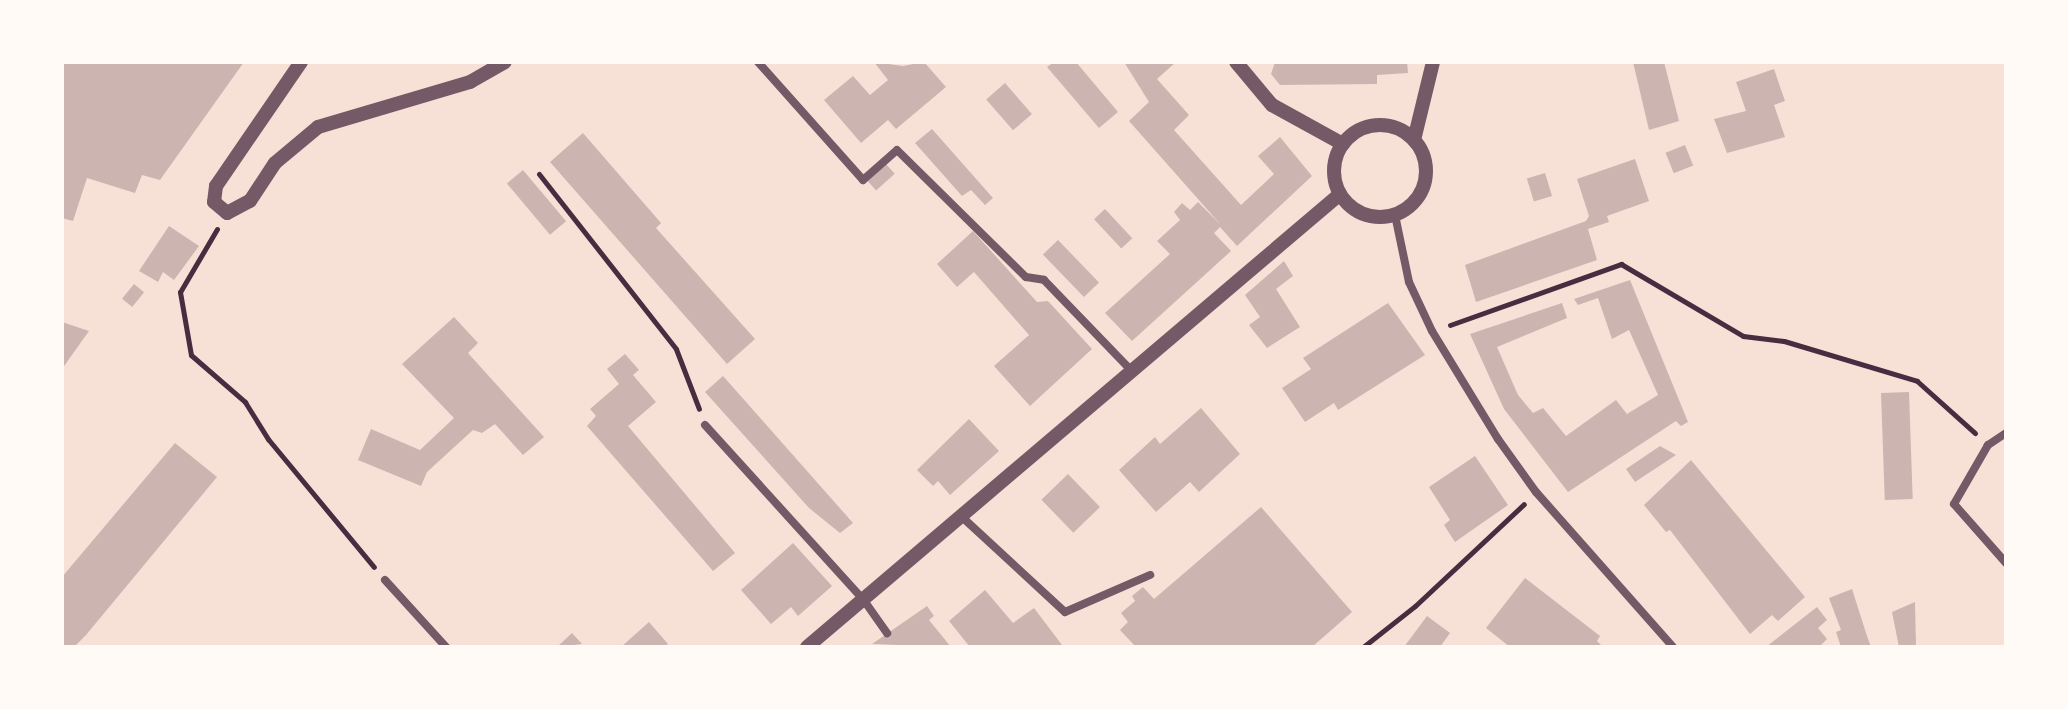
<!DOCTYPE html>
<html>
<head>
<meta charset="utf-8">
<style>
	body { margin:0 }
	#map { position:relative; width:2068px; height:709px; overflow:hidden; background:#f7e1d7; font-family:Signika,sans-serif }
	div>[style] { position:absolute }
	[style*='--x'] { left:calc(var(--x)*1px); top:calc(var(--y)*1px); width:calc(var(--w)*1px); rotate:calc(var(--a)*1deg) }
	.building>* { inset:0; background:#ccb4b1; transform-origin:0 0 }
	.path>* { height:5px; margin:-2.5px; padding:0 2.5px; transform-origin:2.5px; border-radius:2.5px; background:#4a2c40 }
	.minor>* { height:8px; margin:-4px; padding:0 4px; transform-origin:4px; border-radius:4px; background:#755966 }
	.tertiary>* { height:14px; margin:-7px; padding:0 7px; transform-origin:7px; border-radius:7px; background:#755966 }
	.tertiary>.ring { margin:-7px; padding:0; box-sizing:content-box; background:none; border:14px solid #755966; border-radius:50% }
	span { translate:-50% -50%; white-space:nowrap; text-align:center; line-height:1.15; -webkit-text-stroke:8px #fffaf5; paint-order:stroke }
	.frame { position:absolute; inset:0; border:64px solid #fffaf5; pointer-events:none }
</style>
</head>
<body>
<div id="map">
	<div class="building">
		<div style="clip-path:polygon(62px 62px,244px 62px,160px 180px,142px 175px,135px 193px,87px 178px,73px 221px,62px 218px)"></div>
		<div style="clip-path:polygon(874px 62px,903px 66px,924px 62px,946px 87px,896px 129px,888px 120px,861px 143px,824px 100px,853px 76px,870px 95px,888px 80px)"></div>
		<div style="clip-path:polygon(1054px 62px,1076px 62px,1118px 112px,1099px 128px,1047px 67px)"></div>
		<div style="clip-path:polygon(1124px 62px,1176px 62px,1157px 79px,1189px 115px,1174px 130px,1241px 205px,1274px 174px,1258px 156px,1280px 137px,1312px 176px,1237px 246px,1220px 227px,1214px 233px,1231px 251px,1132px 341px,1105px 313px,1170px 254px,1157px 241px,1180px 220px,1174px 212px,1182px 203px,1190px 210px,1198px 202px,1221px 225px,1129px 121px,1149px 102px)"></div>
		<div style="clip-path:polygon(1275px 62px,1407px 62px,1408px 73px,1377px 75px,1377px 84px,1280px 85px,1271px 74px)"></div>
		<div style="clip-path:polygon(1633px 62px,1664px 62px,1679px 121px,1649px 130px)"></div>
		<div style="clip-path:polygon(1774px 69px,1785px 101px,1774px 105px,1785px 137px,1727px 153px,1714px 119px,1746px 111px,1736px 82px)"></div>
		<div style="left:1005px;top:83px;width:41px;height:25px;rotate:49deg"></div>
		<div style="clip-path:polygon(932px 129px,993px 198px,985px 205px,971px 190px,962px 196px,915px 143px)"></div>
		<div style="clip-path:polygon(583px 133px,661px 223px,656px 228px,755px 339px,727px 364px,550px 162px)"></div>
		<div style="left:1685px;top:145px;width:22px;height:21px;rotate:68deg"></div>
		<div style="clip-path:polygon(1635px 159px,1649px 201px,1607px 216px,1609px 222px,1588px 229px,1597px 260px,1476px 302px,1465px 265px,1586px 221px,1589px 216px,1577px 179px)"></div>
		<div style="left:886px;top:164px;width:13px;height:25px;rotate:48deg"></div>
		<div style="left:523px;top:170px;width:67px;height:21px;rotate:50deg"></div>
		<div style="left:1545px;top:173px;width:24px;height:19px;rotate:73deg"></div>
		<div style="left:1105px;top:209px;width:40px;height:15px;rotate:47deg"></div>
		<div style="clip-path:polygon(169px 226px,199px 246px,174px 280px,163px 272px,158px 282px,139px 271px)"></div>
		<div style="clip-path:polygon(973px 231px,1037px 302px,1048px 301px,1092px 349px,1030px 406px,994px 366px,1029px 335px,974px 272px,957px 287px,937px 264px)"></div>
		<div style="left:1058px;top:240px;width:59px;height:21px;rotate:46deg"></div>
		<div style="clip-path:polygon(1284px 261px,1293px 276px,1276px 289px,1300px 327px,1267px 348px,1249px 325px,1260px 317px,1245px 295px)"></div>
		<div style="clip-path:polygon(1630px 280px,1688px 422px,1681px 426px,1676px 421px,1568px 492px,1504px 409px,1470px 334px,1562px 303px,1567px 318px,1497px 347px,1518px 395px,1533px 413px,1543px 408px,1566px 436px,1616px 400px,1627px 414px,1658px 395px,1629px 330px,1612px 339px,1598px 298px,1578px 305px,1574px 299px)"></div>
		<div style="left:134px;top:284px;width:13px;height:19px;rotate:39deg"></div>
		<div style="clip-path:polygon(1388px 303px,1425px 355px,1338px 410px,1334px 403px,1305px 422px,1282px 388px,1311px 369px,1303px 358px)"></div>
		<div style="clip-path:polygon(454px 317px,478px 343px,468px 353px,544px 437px,523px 455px,495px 424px,482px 433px,473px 430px,427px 472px,421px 486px,358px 460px,371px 429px,420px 450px,454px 418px,402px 364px)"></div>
		<div style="clip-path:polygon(62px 322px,89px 331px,62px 369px)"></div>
		<div style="clip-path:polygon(625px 354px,639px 370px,633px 375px,656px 402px,628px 426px,735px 553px,713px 571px,587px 426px,596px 416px,590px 409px,619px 384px,607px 369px)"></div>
		<div style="clip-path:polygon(723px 376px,853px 523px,840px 533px,809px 508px,705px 392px)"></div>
		<div style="left:1909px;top:392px;width:107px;height:28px;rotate:88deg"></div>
		<div style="clip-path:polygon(1201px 408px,1240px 454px,1199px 492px,1190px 482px,1156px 512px,1119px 470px,1155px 437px,1160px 444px)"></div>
		<div style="clip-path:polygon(969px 419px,999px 451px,950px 495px,938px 481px,933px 486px,917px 470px)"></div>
		<div style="clip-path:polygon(175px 443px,217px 477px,86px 635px,74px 647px,62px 647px,62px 577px)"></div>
		<div style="clip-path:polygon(1660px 446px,1676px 455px,1635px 482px,1626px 469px)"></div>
		<div style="clip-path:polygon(1475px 456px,1508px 505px,1455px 542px,1444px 525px,1450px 520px,1429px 487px)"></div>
		<div style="clip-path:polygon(1691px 460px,1805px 597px,1778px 621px,1772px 615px,1750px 634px,1670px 530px,1666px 532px,1644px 505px)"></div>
		<div style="left:1068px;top:474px;width:46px;height:37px;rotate:46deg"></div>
		<div style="clip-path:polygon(1261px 507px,1352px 612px,1312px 647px,1136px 647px,1120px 630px,1128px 622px,1121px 613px,1135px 601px,1132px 596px,1143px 587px,1154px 599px)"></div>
		<div style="clip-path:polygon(793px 543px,832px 586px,798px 616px,791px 607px,771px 624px,741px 590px)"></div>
		<div style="clip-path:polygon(1525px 578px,1600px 636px,1597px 641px,1603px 647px,1510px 647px,1486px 628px)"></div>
		<div style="clip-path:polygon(1852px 589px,1867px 636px,1871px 647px,1841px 647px,1836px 632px,1841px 630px,1829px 598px)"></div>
		<div style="clip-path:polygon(985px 590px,1013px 623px,1034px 608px,1062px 645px,970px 647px,949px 621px)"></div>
		<div style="clip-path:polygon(1915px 602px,1916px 647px,1899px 647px,1892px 612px)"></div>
		<div style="clip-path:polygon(927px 606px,934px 616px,929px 620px,951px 647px,872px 644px)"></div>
		<div style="clip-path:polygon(1817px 607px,1827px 620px,1818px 628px,1827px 639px,1819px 647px,1766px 647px)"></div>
		<div style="clip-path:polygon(1427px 616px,1450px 633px,1440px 647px,1404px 647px)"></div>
		<div style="clip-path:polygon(649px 622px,668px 644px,664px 647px,621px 647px)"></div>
		<div style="clip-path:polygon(572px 633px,582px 644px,557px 647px)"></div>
	</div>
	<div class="path">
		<div style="--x:539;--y:174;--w:222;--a:51.9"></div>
		<div style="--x:676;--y:349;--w:64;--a:69"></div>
		<div style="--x:217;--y:229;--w:73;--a:120.4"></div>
		<div style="--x:180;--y:292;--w:64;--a:80.1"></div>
		<div style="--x:191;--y:355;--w:72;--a:41"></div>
		<div style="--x:245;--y:402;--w:44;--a:58.1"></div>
		<div style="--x:268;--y:439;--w:166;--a:50.4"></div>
		<div style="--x:1450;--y:325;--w:182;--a:-19.6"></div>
		<div style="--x:1621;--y:264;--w:142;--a:30.5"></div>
		<div style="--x:1743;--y:336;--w:41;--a:7"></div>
		<div style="--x:1784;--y:341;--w:139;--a:16.7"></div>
		<div style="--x:1917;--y:381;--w:78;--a:41.9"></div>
		<div style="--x:1363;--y:647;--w:66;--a:-38.3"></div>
		<div style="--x:1415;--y:606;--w:149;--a:-43.1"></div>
	</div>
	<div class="minor">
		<div style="--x:758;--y:62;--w:158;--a:48.3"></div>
		<div style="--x:863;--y:180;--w:45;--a:-41.4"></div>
		<div style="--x:897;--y:150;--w:181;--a:44.6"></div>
		<div style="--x:1026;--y:277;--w:18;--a:9"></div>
		<div style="--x:1044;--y:280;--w:125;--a:46"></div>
		<div style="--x:1395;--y:215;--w:68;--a:78.2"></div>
		<div style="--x:1409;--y:282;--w:54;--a:64.9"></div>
		<div style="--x:1432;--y:331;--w:127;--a:58.6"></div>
		<div style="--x:1498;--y:439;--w:65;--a:54.4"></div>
		<div style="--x:1536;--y:492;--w:207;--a:48.5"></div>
		<div style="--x:705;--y:425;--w:235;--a:47.8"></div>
		<div style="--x:863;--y:599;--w:42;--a:54.8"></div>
		<div style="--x:2006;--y:433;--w:22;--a:146"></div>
		<div style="--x:1988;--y:445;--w:68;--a:120"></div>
		<div style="--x:1954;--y:504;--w:79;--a:48.6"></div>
		<div style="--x:962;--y:517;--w:140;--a:42.7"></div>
		<div style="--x:1065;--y:612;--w:93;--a:-23.5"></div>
		<div style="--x:385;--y:580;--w:91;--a:47.7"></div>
	</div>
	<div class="tertiary">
		<div style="--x:301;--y:62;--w:150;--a:124.4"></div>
		<div style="--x:216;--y:186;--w:16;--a:97"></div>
		<div style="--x:214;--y:202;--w:17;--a:40"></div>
		<div style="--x:227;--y:213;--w:26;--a:-28"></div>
		<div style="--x:250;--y:201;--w:45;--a:-56.7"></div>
		<div style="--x:275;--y:163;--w:56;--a:-39.9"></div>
		<div style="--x:318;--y:127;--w:159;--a:-16.5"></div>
		<div style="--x:470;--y:82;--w:40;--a:-29.7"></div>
		<div style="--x:1236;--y:62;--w:56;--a:50.1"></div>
		<div style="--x:1272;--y:105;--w:81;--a:28.8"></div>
		<div class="ring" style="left:1334px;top:125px;width:78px;height:78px"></div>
		<div style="--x:1414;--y:140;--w:80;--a:-76.3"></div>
		<div style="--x:807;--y:647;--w:699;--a:-40.36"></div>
	</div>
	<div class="frame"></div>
</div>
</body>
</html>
